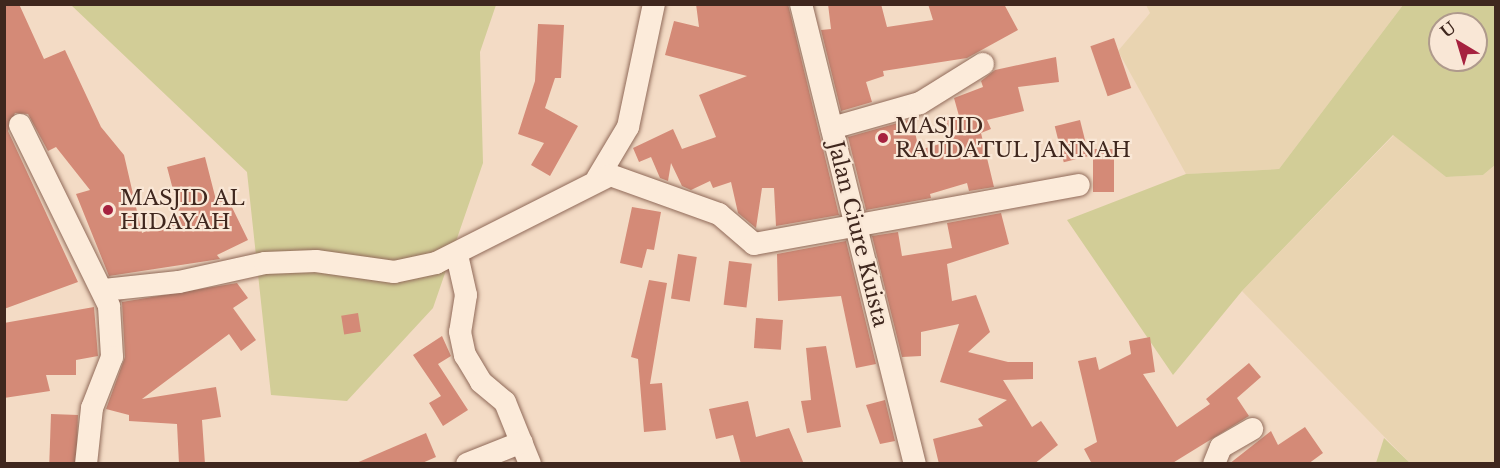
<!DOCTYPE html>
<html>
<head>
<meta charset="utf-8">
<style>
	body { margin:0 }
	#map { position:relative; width:1500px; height:468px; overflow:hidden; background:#f3dbc5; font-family:"Libre Baskerville",serif }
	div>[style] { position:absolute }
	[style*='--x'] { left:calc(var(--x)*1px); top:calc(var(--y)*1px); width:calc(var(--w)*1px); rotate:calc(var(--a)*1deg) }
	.farmland>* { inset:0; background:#e9d4b1 }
	.green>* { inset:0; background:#d2cd97 }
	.building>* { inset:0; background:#d48a77; transform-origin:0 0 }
	.roads { filter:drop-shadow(0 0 2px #906a59) drop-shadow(0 0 2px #906a59) }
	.minor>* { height:22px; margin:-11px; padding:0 11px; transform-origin:11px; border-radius:11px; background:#fcebda }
	.dots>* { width:16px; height:16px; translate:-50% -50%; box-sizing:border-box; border:3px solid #f9e7d6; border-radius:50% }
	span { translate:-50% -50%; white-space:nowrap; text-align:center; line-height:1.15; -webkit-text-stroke:4.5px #f9e7d6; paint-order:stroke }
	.poi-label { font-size:21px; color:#3f271e }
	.left { translate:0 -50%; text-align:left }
	.street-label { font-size:21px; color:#3f271e }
	.frame { position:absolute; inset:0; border:6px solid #3f271e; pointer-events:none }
	.north { position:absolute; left:1428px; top:12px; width:60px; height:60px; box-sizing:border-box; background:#f9e7d6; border:2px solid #af9a8c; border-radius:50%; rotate:322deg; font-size:16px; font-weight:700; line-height:24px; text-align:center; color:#3f271e }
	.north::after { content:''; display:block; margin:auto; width:21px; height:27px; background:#a6223f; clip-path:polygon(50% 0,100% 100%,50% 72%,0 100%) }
</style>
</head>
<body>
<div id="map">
	<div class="farmland">
		<div style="clip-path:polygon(1146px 5px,1403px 5px,1279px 169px,1186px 174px,1118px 51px,1150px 13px)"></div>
		<div style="clip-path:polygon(1394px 135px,1446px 177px,1483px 175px,1495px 165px,1495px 463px,1410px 463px,1242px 291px)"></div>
	</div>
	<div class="green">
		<div style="clip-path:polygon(71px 5px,496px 5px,480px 52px,483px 163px,433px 308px,347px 401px,271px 395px,247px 172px)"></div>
		<div style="clip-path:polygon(evenodd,1403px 5px,1495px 5px,1495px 165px,1483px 175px,1446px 177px,1393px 135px,1242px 291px,1173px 375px,1067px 220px,1186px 174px,1279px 169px,1403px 5px,1440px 24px,1476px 24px,1476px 60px,1440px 60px,1440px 24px)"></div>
		<div style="clip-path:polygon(1384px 438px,1410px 463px,1376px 463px)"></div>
	</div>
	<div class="building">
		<div style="clip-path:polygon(4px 4px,19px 4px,44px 59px,65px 50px,101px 127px,124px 155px,142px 233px,180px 216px,167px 167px,205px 157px,216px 200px,226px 195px,248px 240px,217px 255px,220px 259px,109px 276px,76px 194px,90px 190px,56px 147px,48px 151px,28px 114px,15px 113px,8px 131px,78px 282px,4px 309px)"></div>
		<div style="clip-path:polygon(696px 4px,788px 4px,839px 215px,776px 226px,774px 188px,762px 188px,756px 228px,738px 213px,731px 182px,713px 188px,710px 181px,691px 190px,682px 186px,671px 163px,668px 181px,660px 178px,651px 157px,639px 162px,633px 148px,673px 129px,682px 149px,716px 137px,699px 95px,747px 76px,665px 55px,674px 21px,699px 27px)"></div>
		<div style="clip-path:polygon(828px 4px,881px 4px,887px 27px,933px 20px,928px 4px,1004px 4px,1018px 30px,967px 58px,883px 71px,884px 76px,866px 82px,872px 102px,841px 111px,821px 30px,831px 29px)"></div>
		<div style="clip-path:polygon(538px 24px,564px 25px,561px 78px,555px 78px,545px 108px,578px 126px,550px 176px,531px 165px,544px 143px,518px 134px,535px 81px)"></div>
		<div style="left:1114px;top:38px;width:53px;height:25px;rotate:71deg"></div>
		<div style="clip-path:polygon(1056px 57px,1059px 82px,1018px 87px,1024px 111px,987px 120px,991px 129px,981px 133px,994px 187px,969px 191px,967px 183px,930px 194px,931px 198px,866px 210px,848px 137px,912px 119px,919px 150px,954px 140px,946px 121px,959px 116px,954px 98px,983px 87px,981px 81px,995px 70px)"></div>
		<div style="left:1080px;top:120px;width:37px;height:26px;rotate:76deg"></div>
		<div style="left:1114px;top:149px;width:43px;height:21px;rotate:90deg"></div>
		<div style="clip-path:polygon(632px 207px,661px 212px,654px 250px,647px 249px,642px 268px,620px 263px)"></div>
		<div style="clip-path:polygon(1001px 213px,1009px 244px,947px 264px,952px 301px,976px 295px,990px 332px,968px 352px,1008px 362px,1033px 362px,1033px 379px,1003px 380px,1032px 427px,1041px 421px,1058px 445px,1034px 464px,939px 464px,933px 439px,983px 426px,978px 419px,1007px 400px,940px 382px,959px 324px,921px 332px,921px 356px,902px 357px,872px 236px,898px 232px,902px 256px,952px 248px,947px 223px)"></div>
		<div style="clip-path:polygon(846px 241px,876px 364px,856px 368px,841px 296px,778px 301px,777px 254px)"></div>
		<div style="left:678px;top:254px;width:19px;height:45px;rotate:9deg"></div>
		<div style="left:729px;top:261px;width:23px;height:44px;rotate:7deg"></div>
		<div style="clip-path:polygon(649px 280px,667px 283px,650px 384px,662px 383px,666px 430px,644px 432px,638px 359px,631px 357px)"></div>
		<div style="clip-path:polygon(237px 283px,248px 298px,233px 308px,256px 340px,241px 351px,229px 334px,142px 399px,216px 387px,221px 417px,202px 420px,205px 464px,179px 464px,177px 424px,129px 421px,129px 415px,106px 409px,125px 357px,122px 302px)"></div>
		<div style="clip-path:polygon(94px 307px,98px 356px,76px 360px,76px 375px,46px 375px,50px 391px,4px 398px,4px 323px)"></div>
		<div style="left:358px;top:313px;width:19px;height:17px;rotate:81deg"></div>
		<div style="left:756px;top:318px;width:27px;height:30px;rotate:4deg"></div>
		<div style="clip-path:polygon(442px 336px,451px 356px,438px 364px,468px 410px,443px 426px,429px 403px,441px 396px,413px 355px)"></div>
		<div style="clip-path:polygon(1150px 337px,1155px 372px,1143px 374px,1177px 427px,1210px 404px,1206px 399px,1249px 363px,1261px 377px,1237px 398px,1249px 416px,1171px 464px,1092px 464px,1084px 449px,1097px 442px,1078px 361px,1096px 357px,1099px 370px,1131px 354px,1129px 341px)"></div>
		<div style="clip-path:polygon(826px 346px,841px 427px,807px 433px,801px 401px,811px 400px,806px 348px)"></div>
		<div style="clip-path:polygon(885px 400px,895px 441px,880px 444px,866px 405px)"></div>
		<div style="clip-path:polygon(748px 401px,756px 437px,789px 428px,804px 464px,741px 464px,733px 435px,716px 439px,709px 409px)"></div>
		<div style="left:51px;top:414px;width:27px;height:50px;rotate:2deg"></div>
		<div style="clip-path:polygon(1305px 427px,1323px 453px,1308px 464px,1229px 464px,1271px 431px,1278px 445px)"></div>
		<div style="clip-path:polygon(426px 433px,436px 457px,420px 464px,354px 464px)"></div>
	</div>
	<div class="roads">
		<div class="minor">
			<div style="--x:801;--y:4;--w:474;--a:76.1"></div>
			<div style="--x:20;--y:125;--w:202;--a:63.8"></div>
			<div style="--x:109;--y:306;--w:51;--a:86.6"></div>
			<div style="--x:112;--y:357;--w:55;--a:111.4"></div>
			<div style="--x:92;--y:408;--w:56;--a:96.1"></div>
			<div style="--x:832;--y:128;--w:91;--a:-15.9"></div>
			<div style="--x:920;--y:103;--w:74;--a:-31.8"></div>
			<div style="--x:597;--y:179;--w:61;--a:-59.2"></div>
			<div style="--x:628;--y:127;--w:126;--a:-78.1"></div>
			<div style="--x:457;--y:255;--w:41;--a:77.3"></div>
			<div style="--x:466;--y:295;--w:37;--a:99"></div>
			<div style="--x:460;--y:332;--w:24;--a:78"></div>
			<div style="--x:465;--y:355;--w:31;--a:59"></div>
			<div style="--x:481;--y:382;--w:31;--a:40"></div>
			<div style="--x:505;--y:402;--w:67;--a:68"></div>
			<div style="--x:104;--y:290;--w:75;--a:-6.1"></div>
			<div style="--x:179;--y:282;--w:88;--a:-12.5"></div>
			<div style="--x:265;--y:263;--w:51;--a:-2.2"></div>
			<div style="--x:316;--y:261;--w:79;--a:8"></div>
			<div style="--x:394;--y:272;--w:43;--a:-12.1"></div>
			<div style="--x:436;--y:263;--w:195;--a:-26.8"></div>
			<div style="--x:610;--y:175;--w:116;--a:19.7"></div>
			<div style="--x:719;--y:214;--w:46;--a:40.6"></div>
			<div style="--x:754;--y:244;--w:330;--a:-10.3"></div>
			<div style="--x:467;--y:464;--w:59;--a:-21.8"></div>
			<div style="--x:1214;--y:464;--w:18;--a:-68"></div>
			<div style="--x:1221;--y:447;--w:36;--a:-30"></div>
		</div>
	</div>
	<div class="dots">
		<div style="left:883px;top:138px;background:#a6223f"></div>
		<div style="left:108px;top:210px;background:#a6223f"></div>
	</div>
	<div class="poi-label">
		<span class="left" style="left:895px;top:138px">MASJID<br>RAUDATUL JANNAH</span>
		<span class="left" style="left:120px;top:210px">MASJID AL<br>HIDAYAH</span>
	</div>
	<div class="street-label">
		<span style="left:858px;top:234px;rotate:76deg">Jalan Ciure Kuista</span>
	</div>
	<div class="frame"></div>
	<div class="north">U</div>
</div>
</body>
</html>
